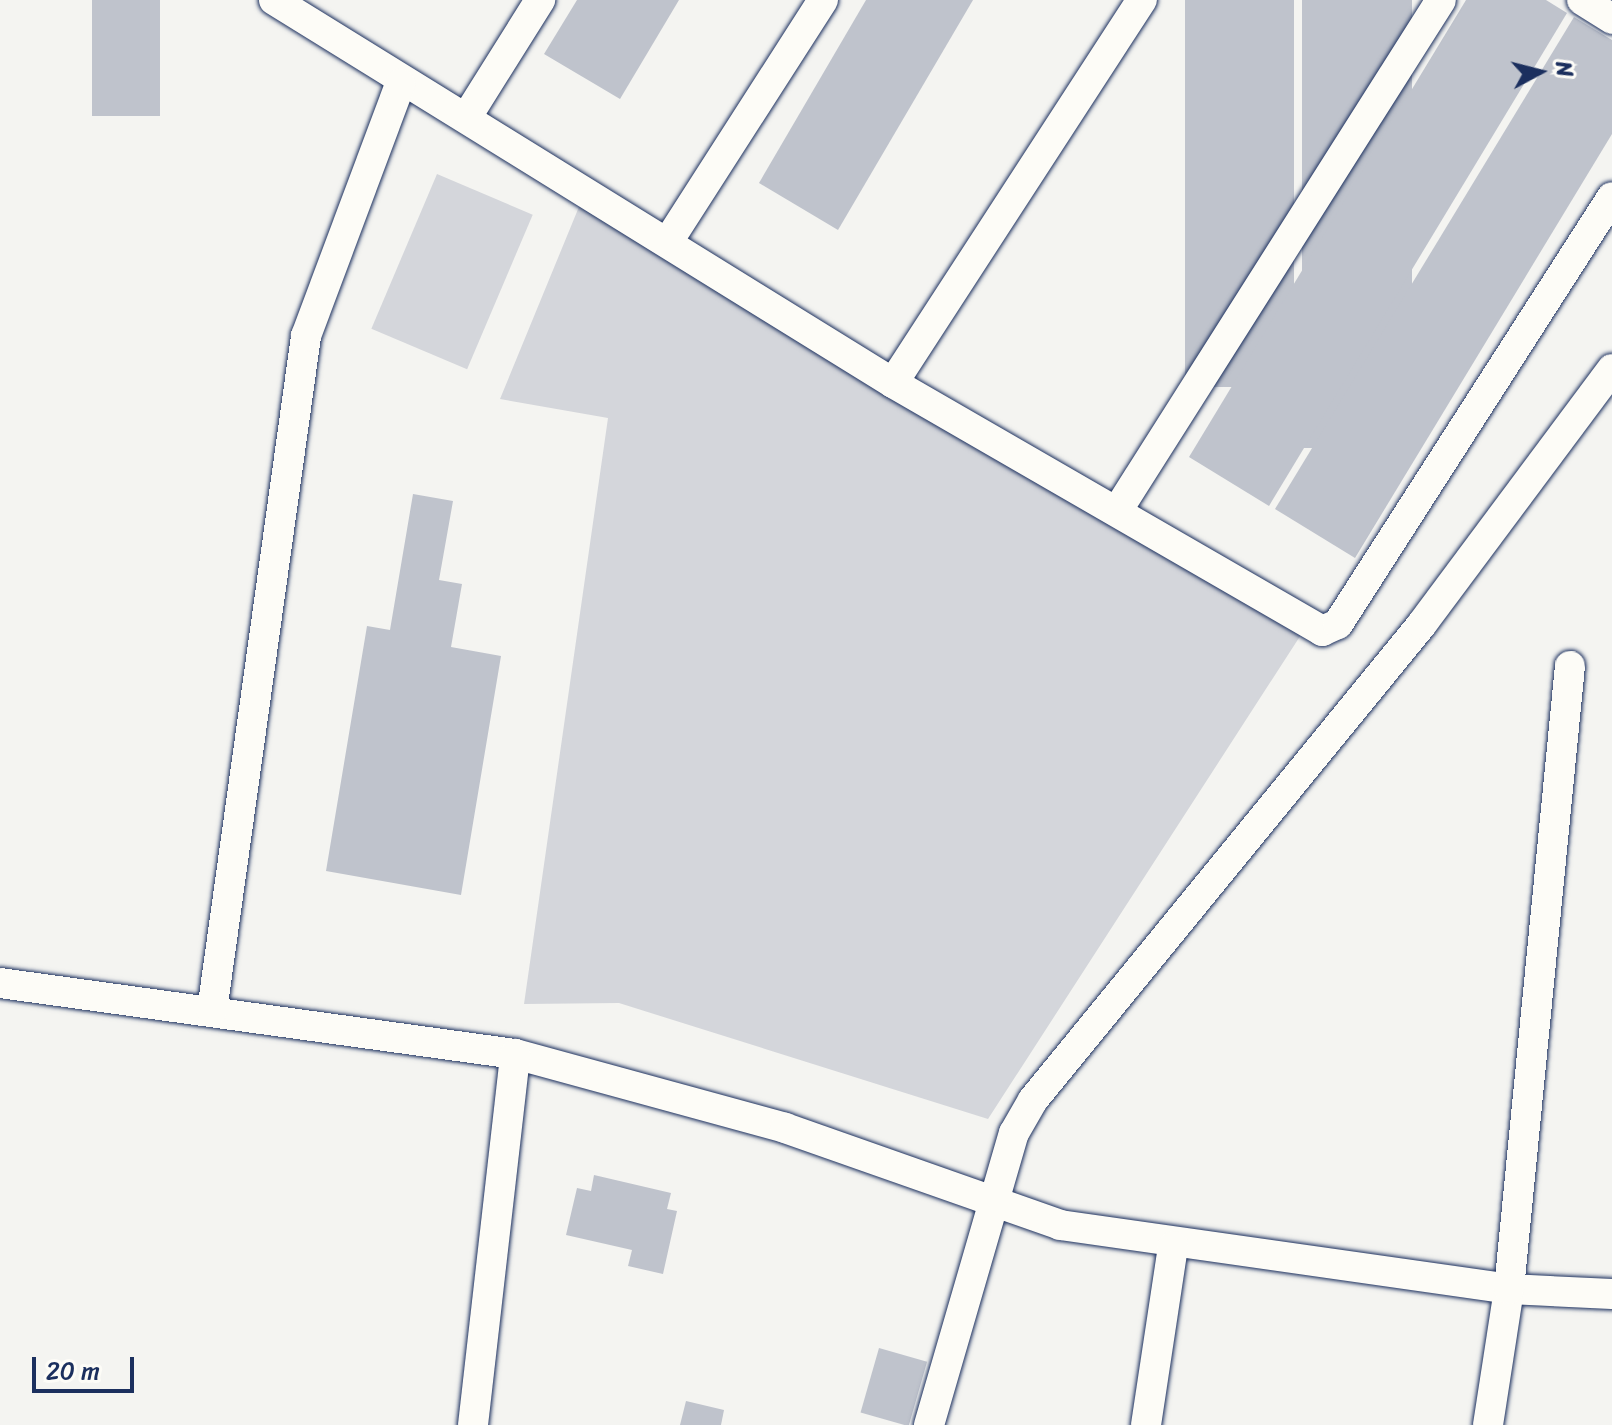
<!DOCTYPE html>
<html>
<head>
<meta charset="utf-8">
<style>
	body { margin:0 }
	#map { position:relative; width:1612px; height:1425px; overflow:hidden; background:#f4f4f1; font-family:Sriracha,sans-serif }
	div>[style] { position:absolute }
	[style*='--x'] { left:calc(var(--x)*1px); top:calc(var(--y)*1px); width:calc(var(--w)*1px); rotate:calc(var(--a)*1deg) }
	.green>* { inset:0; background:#d4d6db; transform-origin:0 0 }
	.building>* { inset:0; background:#bfc3cc; transform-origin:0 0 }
	.roads { filter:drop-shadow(0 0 2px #1b2f5e) drop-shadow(0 0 2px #1b2f5e) }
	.minor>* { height:30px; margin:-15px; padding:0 15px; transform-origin:15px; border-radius:15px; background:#fdfcf7 }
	span { translate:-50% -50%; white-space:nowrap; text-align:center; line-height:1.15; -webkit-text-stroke:6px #fdfcf7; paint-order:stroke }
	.north { position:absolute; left:1500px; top:32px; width:80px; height:80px; -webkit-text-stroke:6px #fdfcf7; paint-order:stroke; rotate:83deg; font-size:22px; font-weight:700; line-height:32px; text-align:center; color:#1b2f5e }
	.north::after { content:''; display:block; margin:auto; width:28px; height:36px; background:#1b2f5e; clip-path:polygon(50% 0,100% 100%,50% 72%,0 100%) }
	.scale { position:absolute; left:32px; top:1357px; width:102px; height:36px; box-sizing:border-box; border:4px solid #1b2f5e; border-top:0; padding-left:10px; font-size:24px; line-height:28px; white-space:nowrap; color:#1b2f5e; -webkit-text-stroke:6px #fdfcf7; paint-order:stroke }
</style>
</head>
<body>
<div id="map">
	<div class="green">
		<div style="left:437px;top:174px;width:104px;height:168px;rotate:23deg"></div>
		<div style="clip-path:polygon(590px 180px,1306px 627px,988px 1119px,619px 1003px,524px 1004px,608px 418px,500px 399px)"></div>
	</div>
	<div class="building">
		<div style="left:92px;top:0;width:68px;height:116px"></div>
		<div style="clip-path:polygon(577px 0,679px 0,620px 99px,544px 54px)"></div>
		<div style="clip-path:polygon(866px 0,973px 0,838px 230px,759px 183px)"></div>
		<div style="left:1185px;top:0;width:109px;height:387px"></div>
		<div style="left:1302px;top:0;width:110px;height:448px"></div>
		<div style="clip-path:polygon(1466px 0,1546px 0,1567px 13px,1269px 506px,1189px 457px)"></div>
		<div style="clip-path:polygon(1574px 17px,1612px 40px,1612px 134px,1355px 558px,1275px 509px)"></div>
		<div style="clip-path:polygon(413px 494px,453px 501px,439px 580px,462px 584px,451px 647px,501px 656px,461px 895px,326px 871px,367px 626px,390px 630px)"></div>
		<div style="clip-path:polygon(594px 1175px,671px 1193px,667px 1209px,677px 1211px,663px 1274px,628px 1266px,632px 1250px,566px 1235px,577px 1188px,591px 1191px)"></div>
		<div style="left:879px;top:1348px;width:50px;height:67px;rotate:16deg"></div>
		<div style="clip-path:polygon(686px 1401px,724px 1410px,721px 1425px,680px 1425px)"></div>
	</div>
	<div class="roads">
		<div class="minor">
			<div style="--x:274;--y:0;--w:728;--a:31.75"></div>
			<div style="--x:893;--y:383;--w:496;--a:30"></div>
			<div style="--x:1322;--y:631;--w:17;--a:-24"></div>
			<div style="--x:1338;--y:624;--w:507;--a:-57.31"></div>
			<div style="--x:1582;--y:0;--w:36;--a:32"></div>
			<div style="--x:468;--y:115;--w:136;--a:-57.9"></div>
			<div style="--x:669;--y:240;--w:285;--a:-57.3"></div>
			<div style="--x:893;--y:383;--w:457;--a:-57"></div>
			<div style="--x:1119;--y:508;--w:601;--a:-57.63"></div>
			<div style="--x:0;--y:983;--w:520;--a:7.85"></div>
			<div style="--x:515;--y:1054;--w:280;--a:15.3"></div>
			<div style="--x:785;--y:1128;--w:292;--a:19.4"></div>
			<div style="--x:1060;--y:1225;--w:454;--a:8.1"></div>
			<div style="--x:1509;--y:1289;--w:103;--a:2.8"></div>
			<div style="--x:212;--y:1011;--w:682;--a:-82.07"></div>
			<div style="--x:306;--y:336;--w:269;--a:-69.5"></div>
			<div style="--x:473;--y:1425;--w:373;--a:-83.5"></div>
			<div style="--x:929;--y:1425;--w:304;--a:-73.8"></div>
			<div style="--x:1014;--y:1133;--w:38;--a:-60"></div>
			<div style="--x:1033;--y:1100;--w:615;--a:-50.74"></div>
			<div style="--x:1422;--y:624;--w:318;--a:-53.3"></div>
			<div style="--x:1146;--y:1425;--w:181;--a:-81.4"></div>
			<div style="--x:1488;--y:1425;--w:138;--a:-81.2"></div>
			<div style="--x:1509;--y:1289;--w:626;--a:-84.41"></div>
		</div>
	</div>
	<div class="north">N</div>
	<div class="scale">20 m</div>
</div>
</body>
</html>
